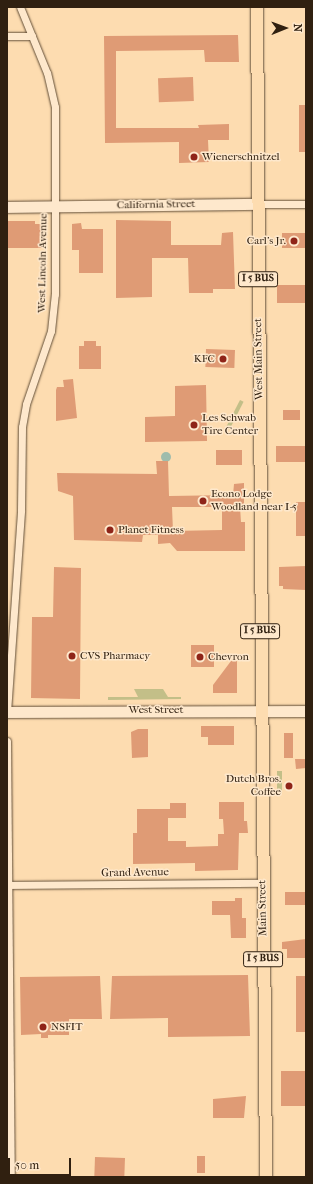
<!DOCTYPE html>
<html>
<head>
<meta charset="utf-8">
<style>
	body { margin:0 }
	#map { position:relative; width:313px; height:1184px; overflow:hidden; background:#fddcb0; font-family:"IM FELL French Canon",serif }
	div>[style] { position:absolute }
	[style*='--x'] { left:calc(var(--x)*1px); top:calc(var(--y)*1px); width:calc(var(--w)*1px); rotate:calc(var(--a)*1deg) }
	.green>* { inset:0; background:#c3bf88; transform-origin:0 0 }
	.water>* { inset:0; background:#9fbcac }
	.round { border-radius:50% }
	.building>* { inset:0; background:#df9b75; transform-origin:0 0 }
	.roads { filter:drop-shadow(0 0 1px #634f38) drop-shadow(0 0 1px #634f38) }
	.street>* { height:7px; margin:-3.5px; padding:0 3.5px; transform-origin:3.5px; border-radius:3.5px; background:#fee8cc }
	.secondary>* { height:11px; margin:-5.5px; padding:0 5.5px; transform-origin:5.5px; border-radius:5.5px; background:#fee8cc }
	.primary>* { height:12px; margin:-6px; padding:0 6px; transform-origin:6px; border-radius:6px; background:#fddcb0 }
	.dots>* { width:11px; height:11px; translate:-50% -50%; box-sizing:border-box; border:2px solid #fee8cc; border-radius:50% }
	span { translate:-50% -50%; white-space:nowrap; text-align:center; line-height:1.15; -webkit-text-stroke:3px #fee8cc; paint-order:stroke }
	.shield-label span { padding:1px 3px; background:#fee8cc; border:1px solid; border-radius:3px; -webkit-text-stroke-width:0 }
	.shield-label { font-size:10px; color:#302010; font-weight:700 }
	.poi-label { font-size:11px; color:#302010 }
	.left { translate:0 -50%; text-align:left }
	.right { translate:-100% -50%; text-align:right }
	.street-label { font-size:11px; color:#302010 }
	.frame { position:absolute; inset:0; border:8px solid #302010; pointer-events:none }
	.north { position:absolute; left:265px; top:8px; width:40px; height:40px; -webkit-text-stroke:3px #fee8cc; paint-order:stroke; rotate:89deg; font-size:11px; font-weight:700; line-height:16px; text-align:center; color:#302010 }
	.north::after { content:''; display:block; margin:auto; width:14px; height:18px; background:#302010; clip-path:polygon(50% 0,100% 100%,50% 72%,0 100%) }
	.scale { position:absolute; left:8px; top:1158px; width:63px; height:18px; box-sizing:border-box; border:2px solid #302010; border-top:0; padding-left:5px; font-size:12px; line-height:14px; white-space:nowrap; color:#302010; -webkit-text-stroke:3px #fee8cc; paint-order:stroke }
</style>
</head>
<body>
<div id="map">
	<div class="green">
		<div style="left:240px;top:400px;width:4px;height:31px;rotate:27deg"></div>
		<div style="clip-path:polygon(134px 689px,163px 689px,168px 697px,181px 697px,181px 699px,108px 700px,108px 697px,138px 697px)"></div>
		<div style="left:277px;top:771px;width:5px;height:22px"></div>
	</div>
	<div class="water">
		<div class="round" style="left:161px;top:452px;width:10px;height:10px"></div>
	</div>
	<div class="building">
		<div style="clip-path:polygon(238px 35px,239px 62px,205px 62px,204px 50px,116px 51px,116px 128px,199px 128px,198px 125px,229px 124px,229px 140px,208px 140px,209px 162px,179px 163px,179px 142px,105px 143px,104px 36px)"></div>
		<div style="left:193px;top:77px;width:24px;height:35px;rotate:88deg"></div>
		<div style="left:299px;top:105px;width:7px;height:47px"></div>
		<div style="clip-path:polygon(116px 220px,171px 221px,171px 245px,221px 245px,222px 233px,233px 232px,235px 289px,213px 289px,213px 293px,189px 293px,188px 258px,152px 258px,152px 297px,116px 298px)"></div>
		<div style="clip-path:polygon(8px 221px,35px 221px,35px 224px,42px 224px,42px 248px,8px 248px)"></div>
		<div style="clip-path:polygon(81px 223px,82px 229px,103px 229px,103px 273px,79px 273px,79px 250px,72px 250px,72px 224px)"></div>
		<div style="left:282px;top:233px;width:24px;height:15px"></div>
		<div style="left:277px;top:285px;width:29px;height:18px"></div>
		<div style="clip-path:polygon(84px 341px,96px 341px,96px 346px,101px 346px,101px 369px,79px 369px,79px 346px,84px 346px)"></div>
		<div style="left:206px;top:349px;width:29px;height:18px;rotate:2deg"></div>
		<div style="clip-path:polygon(73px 379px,77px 418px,56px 421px,56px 390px,57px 387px,64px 387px,63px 380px)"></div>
		<div style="clip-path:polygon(206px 385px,207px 441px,145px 442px,145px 417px,175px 416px,175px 386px)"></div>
		<div style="left:283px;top:410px;width:17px;height:10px"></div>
		<div style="left:276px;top:446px;width:30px;height:16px"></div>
		<div style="left:242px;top:450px;width:15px;height:26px;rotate:90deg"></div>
		<div style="clip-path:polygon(evenodd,156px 461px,168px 461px,169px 496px,233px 495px,234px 484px,244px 483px,244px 507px,240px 507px,241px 522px,245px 522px,245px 551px,177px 551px,170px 543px,158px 544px,158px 535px,143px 535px,142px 542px,74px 540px,73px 496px,58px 491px,57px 473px,157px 474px,156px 461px,172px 507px,222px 507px,222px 530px,173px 531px,172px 507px)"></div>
		<div style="left:296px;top:502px;width:10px;height:34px"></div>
		<div style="clip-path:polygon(306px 566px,306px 590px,283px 589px,283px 586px,279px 586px,279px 567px)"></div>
		<div style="clip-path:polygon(54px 567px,81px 568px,80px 699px,31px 698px,32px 617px,53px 617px)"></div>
		<div style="left:191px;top:645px;width:23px;height:22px"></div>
		<div style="clip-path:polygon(231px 661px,237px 661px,237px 693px,213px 693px,213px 685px)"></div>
		<div style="clip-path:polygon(201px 726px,234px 726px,234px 745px,208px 745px,208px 737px,201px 737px)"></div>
		<div style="clip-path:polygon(138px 729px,148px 729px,148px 757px,132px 758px,131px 732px)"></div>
		<div style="left:284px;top:733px;width:9px;height:25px"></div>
		<div style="clip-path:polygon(295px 759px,306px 759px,306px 768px,296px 769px)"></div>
		<div style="clip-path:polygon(219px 802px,244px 802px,244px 821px,247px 821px,248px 833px,239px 833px,238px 870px,195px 871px,195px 863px,133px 864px,133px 833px,137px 833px,137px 809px,170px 809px,170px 803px,186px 803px,186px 818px,168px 818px,168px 841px,186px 841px,186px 847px,218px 846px,218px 834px,224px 834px,223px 819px,219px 819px)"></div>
		<div style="left:285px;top:892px;width:21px;height:13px"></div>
		<div style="clip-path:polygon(235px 898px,242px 898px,242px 918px,246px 918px,246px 938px,231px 938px,230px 915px,212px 915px,212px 901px,235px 901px)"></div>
		<div style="clip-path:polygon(306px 939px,306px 958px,287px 958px,287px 949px,282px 949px,282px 942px)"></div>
		<div style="clip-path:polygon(248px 975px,250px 1036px,168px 1037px,168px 1018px,110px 1019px,112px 976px)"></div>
		<div style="clip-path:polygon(100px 976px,102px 1019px,69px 1019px,69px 1035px,48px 1035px,48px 1038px,41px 1038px,41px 1034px,21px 1035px,20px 977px)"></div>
		<div style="left:296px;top:976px;width:10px;height:56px"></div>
		<div style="left:306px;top:1071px;width:35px;height:25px;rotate:90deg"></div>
		<div style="clip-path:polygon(246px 1096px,244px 1118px,213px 1118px,213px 1099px)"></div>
		<div style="left:197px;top:1156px;width:8px;height:17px"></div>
		<div style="left:95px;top:1157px;width:30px;height:20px;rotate:2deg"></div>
	</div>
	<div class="roads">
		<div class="street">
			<div style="--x:7;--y:36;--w:25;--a:0"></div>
			<div style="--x:258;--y:204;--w:48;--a:0"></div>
			<div style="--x:7;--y:712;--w:202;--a:-86"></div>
			<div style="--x:21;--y:510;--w:83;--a:-89.3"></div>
			<div style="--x:22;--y:427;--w:23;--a:-80"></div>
			<div style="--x:26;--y:404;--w:77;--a:-71.1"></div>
			<div style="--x:51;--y:331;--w:37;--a:-84"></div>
			<div style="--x:55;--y:294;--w:187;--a:-90"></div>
			<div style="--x:55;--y:107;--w:35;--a:-103"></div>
			<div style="--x:47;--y:73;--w:71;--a:-112.2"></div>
			<div style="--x:7;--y:741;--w:436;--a:89.5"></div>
			<div style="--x:8;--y:885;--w:254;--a:-0.5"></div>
		</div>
		<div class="secondary">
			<div style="--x:7;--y:207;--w:251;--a:-0.7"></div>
			<div style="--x:7;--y:712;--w:299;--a:-0.2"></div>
		</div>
		<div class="primary">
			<div style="--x:257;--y:7;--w:1170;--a:89.56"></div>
		</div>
	</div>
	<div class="dots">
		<div style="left:194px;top:157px;background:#8f2418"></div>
		<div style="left:294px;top:241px;background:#8f2418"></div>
		<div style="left:223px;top:359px;background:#8f2418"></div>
		<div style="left:194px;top:425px;background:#8f2418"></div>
		<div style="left:203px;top:501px;background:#8f2418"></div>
		<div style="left:110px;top:530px;background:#8f2418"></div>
		<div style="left:72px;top:656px;background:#8f2418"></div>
		<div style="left:200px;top:657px;background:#8f2418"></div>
		<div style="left:289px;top:786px;background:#8f2418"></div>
		<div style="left:43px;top:1027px;background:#8f2418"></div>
	</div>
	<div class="shield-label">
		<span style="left:258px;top:279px">I 5 BUS</span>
		<span style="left:260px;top:631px">I 5 BUS</span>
		<span style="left:263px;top:959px">I 5 BUS</span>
	</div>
	<div class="poi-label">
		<span class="left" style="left:202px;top:157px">Wienerschnitzel</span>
		<span class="right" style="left:286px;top:241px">Carl's Jr.</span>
		<span class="right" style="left:215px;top:359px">KFC</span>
		<span class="left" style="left:202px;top:425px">Les Schwab<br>Tire Center</span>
		<span class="left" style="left:211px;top:501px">Econo Lodge<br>Woodland near I-5</span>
		<span class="left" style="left:118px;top:530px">Planet Fitness</span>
		<span class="left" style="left:80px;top:656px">CVS Pharmacy</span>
		<span class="left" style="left:208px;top:657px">Chevron</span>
		<span class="right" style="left:281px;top:786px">Dutch Bros.<br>Coffee</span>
		<span class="left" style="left:51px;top:1027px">NSFIT</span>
	</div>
	<div class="street-label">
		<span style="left:156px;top:205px;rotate:-1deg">California Street</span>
		<span style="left:43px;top:263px;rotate:-89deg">West Lincoln Avenue</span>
		<span style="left:259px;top:359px;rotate:-91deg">West Main Street</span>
		<span style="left:156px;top:710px">West Street</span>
		<span style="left:135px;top:873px;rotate:-1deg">Grand Avenue</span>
		<span style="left:263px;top:908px;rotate:-91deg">Main Street</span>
	</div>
	<div class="frame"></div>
	<div class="north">N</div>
	<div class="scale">50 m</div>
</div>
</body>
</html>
